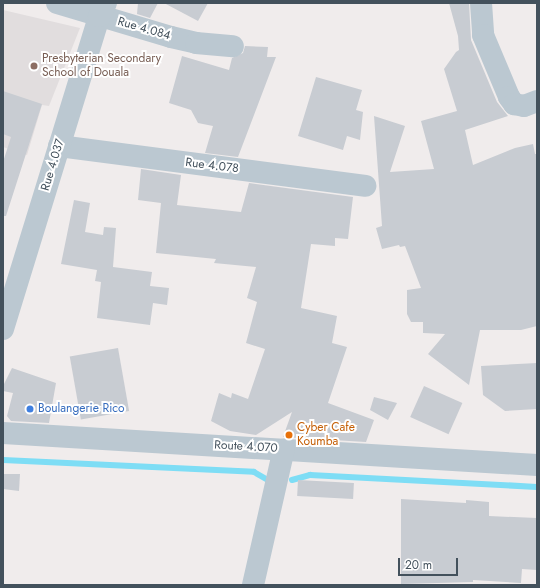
<!DOCTYPE html>
<html>
<head>
<meta charset="utf-8">
<style>
	body { margin:0 }
	#map { position:relative; width:540px; height:588px; overflow:hidden; background:#f0ecec; font-family:Jost,sans-serif }
	div>[style] { position:absolute }
	[style*='--x'] { left:calc(var(--x)*1px); top:calc(var(--y)*1px); width:calc(var(--w)*1px); rotate:calc(var(--a)*1deg) }
	.education>* { inset:0; background:#e1ddde }
	.stream>* { height:6px; margin:-3px; padding:0 3px; transform-origin:3px; border-radius:3px; background:#7eddf5 }
	.building>* { inset:0; background:#c8ccd2; transform-origin:0 0 }
	.minor>* { height:22px; margin:-11px; padding:0 11px; transform-origin:11px; border-radius:11px; background:#bbc8d1 }
	.dots>* { width:11px; height:11px; translate:-50% -50%; box-sizing:border-box; border:2px solid #fff; border-radius:50% }
	span { translate:-50% -50%; white-space:nowrap; text-align:center; line-height:1.15; -webkit-text-stroke:4px #fff; paint-order:stroke }
	.street-label { font-size:12px; color:#43515c }
	.education-label { font-size:12px; color:#785e54 }
	.left { translate:0 -50%; text-align:left }
	.shop-label { font-size:12px; color:#366cbe }
	.food-label { font-size:12px; color:#c56008 }
	.frame { position:absolute; inset:0; border:4px solid #43515c; pointer-events:none }
	.scale { position:absolute; left:398px; top:558px; width:60px; height:18px; box-sizing:border-box; border:2px solid #43515c; border-top:0; padding-left:5px; font-size:12px; line-height:14px; white-space:nowrap; color:#43515c; -webkit-text-stroke:3px #fff; paint-order:stroke }
</style>
</head>
<body>
<div id="map">
	<div class="education">
		<div style="clip-path:polygon(3px 10px,80px 28px,49px 106px,42px 105px,27px 155px,3px 147px)"></div>
	</div>
	<div class="stream">
		<div style="--x:3;--y:460;--w:251;--a:2.7"></div>
		<div style="--x:254;--y:472;--w:16;--a:30"></div>
		<div style="--x:292;--y:480;--w:19;--a:-16"></div>
		<div style="--x:310;--y:475;--w:227;--a:3"></div>
	</div>
	<div class="building">
		<div style="clip-path:polygon(138px 3px,158px 3px,150px 18px,137px 14px)"></div>
		<div style="clip-path:polygon(164px 3px,208px 3px,198px 21px)"></div>
		<div style="clip-path:polygon(449px 3px,469px 3px,471px 40px,497px 102px,508px 116px,465px 130px,473px 165px,515px 148px,533px 144px,535px 154px,537px 154px,537px 326px,521px 330px,480px 330px,469px 385px,428px 354px,445px 334px,423px 333px,423px 322px,411px 322px,407px 314px,407px 290px,421px 288px,405px 246px,400px 247px,399px 245px,382px 249px,376px 228px,382px 226px,374px 116px,405px 126px,390px 172px,434px 169px,421px 121px,457px 111px,444px 69px,456px 52px,459px 50px,458px 36px)"></div>
		<div style="clip-path:polygon(245px 46px,268px 47px,267px 57px,276px 57px,238px 157px,205px 153px,213px 126px,198px 123px,191px 110px,169px 103px,182px 56px,229px 70px,232px 58px,243px 53px)"></div>
		<div style="clip-path:polygon(316px 77px,362px 90px,356px 110px,363px 112px,360px 140px,347px 136px,343px 150px,298px 136px)"></div>
		<div style="clip-path:polygon(3px 91px,42px 104px,6px 216px,3px 216px,3px 162px,11px 137px,3px 134px)"></div>
		<div style="clip-path:polygon(141px 169px,181px 175px,177px 205px,241px 212px,249px 183px,353px 197px,348px 239px,335px 238px,335px 246px,311px 244px,301px 308px,337px 316px,332px 343px,347px 347px,328px 403px,374px 420px,366px 442px,283px 437px,292px 412px,256px 435px,230px 431px,211px 421px,219px 393px,231px 398px,232px 393px,248px 399px,265px 349px,246px 343px,257px 302px,247px 298px,256px 267px,214px 263px,216px 259px,156px 253px,161px 203px,138px 200px)"></div>
		<div style="clip-path:polygon(74px 200px,90px 203px,85px 232px,103px 235px,104px 227px,116px 228px,113px 267px,152px 272px,150px 286px,169px 288px,167px 305px,153px 303px,150px 325px,97px 318px,101px 282px,95px 281px,97px 270px,61px 264px)"></div>
		<div style="left:118px;top:348px;width:64px;height:49px;rotate:80deg"></div>
		<div style="clip-path:polygon(537px 363px,537px 409px,505px 411px,483px 395px,481px 366px)"></div>
		<div style="clip-path:polygon(12px 368px,56px 383px,49px 423px,11px 421px,7px 416px,13px 393px,3px 391px,3px 386px)"></div>
		<div style="left:424px;top:386px;width:42px;height:34px;rotate:24deg"></div>
		<div style="clip-path:polygon(374px 397px,397px 403px,388px 420px,370px 410px)"></div>
		<div style="clip-path:polygon(3px 474px,20px 474px,19px 491px,3px 489px)"></div>
		<div style="left:298px;top:480px;width:56px;height:16px;rotate:3deg"></div>
		<div style="clip-path:polygon(401px 499px,466px 503px,466px 500px,489px 502px,489px 516px,537px 518px,537px 570px,522px 569px,521px 583px,473px 580px,473px 582px,401px 584px)"></div>
	</div>
	<div class="minor">
		<div style="--x:57;--y:3;--w:119;--a:16.6"></div>
		<div style="--x:171;--y:37;--w:26;--a:13"></div>
		<div style="--x:196;--y:43;--w:37;--a:5"></div>
		<div style="--x:481;--y:3;--w:32;--a:86"></div>
		<div style="--x:483;--y:35;--w:67;--a:67.2"></div>
		<div style="--x:509;--y:97;--w:9;--a:54"></div>
		<div style="--x:514;--y:104;--w:10;--a:11"></div>
		<div style="--x:524;--y:106;--w:14;--a:-21"></div>
		<div style="--x:59;--y:146;--w:309;--a:7.4"></div>
		<div style="--x:3;--y:329;--w:327;--a:-72.9"></div>
		<div style="--x:99;--y:16;--w:15;--a:-62"></div>
		<div style="--x:3;--y:433;--w:535;--a:3.43"></div>
		<div style="--x:253;--y:585;--w:139;--a:-77.2"></div>
	</div>
	<div class="dots">
		<div style="left:34px;top:66px;background:#8d6e63"></div>
		<div style="left:30px;top:409px;background:#3f7fe0"></div>
		<div style="left:289px;top:435px;background:#e8710a"></div>
	</div>
	<div class="street-label">
		<span style="left:144px;top:29px;rotate:16deg">Rue 4.084</span>
		<span style="left:53px;top:165px;rotate:-73deg">Rue 4.037</span>
		<span style="left:212px;top:166px;rotate:7deg">Rue 4.078</span>
		<span style="left:246px;top:447px;rotate:3deg">Route 4.070</span>
	</div>
	<div class="education-label">
		<span class="left" style="left:42px;top:66px">Presbyterian Secondary<br>School of Douala</span>
	</div>
	<div class="shop-label">
		<span class="left" style="left:38px;top:409px">Boulangerie Rico</span>
	</div>
	<div class="food-label">
		<span class="left" style="left:297px;top:435px">Cyber Cafe<br>Koumba</span>
	</div>
	<div class="frame"></div>
	<div class="scale">20 m</div>
</div>
</body>
</html>
